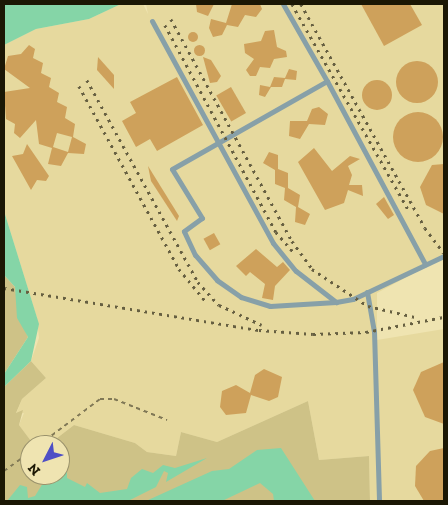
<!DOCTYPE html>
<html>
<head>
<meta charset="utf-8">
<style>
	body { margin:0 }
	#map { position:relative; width:448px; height:505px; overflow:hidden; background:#efe4b1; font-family:"Zilla Slab",serif }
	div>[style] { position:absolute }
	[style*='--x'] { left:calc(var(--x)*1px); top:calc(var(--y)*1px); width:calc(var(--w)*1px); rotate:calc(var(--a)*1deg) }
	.built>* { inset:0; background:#e6d99e }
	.green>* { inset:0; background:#cec287 }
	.water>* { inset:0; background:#85d5a7 }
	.building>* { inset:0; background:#cea15b; transform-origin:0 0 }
	.round { border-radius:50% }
	.path>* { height:2px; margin-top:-1px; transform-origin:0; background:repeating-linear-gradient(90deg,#807856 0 4px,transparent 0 8px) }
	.service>* { height:5px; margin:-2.5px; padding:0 2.5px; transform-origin:2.5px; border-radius:2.5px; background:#87a0a8 }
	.rail>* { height:2.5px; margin-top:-1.25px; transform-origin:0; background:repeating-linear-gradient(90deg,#665f41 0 2.5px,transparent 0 7.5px) }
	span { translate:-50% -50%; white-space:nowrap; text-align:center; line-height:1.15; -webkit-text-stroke:4px #efe4b1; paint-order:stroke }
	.frame { position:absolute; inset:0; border:5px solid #1b1704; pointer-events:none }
	.north { position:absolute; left:20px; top:435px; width:50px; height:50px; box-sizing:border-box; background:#efe4b1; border:1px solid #9a926c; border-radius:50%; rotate:229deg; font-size:14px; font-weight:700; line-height:20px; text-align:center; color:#1b1704 }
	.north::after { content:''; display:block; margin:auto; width:18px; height:22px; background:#4e4fc5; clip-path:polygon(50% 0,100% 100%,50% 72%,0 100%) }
</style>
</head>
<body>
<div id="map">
	<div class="built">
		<div style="clip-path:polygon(121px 4px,143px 4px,148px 14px,146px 4px,444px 4px,444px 257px,377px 293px,377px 340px,444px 329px,444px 501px,370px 501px,369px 456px,319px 460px,308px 401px,217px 442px,181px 432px,176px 456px,147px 452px,135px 443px,74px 425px,48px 445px,34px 445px,19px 425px,24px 413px,16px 414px,22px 399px,46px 378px,31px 361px,39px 338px,37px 318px,4px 211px,4px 45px,36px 29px,89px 19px)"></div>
	</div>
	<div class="green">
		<div style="clip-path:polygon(4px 275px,15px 287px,19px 316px,28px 337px,4px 374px)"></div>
		<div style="clip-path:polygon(31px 361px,46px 378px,22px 399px,16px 413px,23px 410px,19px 425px,34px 445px,30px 445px,30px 475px,60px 475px,60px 445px,48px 445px,74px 425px,135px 443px,147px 452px,176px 456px,181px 432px,217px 442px,308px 401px,319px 460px,369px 456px,370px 501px,4px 501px,4px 387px)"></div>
	</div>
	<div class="water">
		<div style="clip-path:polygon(4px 4px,121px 4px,89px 19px,36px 29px,4px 45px)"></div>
		<div style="clip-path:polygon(4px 211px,39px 324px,31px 361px,4px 387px,4px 374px,28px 337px,17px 318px,15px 287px,4px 275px)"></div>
		<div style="clip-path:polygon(281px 448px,315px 501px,274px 501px,273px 494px,260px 483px,222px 501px,146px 501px,212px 471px,229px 469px,257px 450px)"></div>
		<div style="clip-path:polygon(61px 456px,67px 461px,67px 478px,85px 487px,87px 483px,100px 493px,127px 489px,131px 478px,142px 469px,153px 473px,163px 465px,175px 468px,207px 458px,166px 482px,168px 473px,164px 471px,156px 487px,128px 501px,7px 501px,20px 485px,27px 487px,28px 498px,35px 496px,48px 475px,60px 475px)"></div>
	</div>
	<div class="building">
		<div style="clip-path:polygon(196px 4px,214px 4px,208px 16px,197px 12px)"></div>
		<div style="clip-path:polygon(232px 4px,260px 4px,262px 9px,256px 17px,245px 15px,238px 27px,227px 25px,222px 35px,213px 37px,209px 28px,211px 19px,226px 23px)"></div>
		<div style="clip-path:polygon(361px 4px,410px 4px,422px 25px,384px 46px)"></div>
		<div style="clip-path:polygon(274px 30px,277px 47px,286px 51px,287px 57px,274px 59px,270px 68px,260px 67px,256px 76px,250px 76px,246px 70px,254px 59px,245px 53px,244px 44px,261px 41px,265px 31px)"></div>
		<div class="round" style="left:188px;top:32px;width:10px;height:10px"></div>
		<div class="round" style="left:193.5px;top:44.5px;width:11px;height:11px"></div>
		<div style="clip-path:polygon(evenodd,29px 45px,35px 49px,33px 58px,43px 63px,41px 73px,51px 78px,49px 87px,59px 93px,57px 102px,67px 107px,65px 118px,75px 124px,73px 137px,86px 144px,84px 154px,68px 153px,61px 166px,48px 164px,52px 148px,39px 144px,36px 120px,20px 138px,14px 133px,15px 124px,6px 119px,4px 92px,30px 88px,4px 69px,8px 56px,21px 54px,29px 45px,57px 133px,72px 137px,68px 152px,53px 147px,57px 133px)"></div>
		<div style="clip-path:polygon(98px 57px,114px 75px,114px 89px,97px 70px)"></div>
		<div style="clip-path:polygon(203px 57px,211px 60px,221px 76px,217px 82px,210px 83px)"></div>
		<div class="round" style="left:396px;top:61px;width:42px;height:42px"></div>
		<div style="clip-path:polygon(289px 69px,297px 71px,296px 80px,285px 79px,282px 87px,271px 87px,265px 97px,259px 95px,260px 85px,270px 87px,274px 77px,285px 78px)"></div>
		<div style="clip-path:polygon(177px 77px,203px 125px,157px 151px,150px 139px,136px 147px,122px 121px,136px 113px,130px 102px)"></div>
		<div class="round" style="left:362px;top:80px;width:30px;height:30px"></div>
		<div style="left:231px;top:87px;width:30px;height:17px;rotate:60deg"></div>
		<div style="clip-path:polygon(319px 107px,328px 114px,325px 125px,309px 124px,300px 139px,289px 136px,290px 121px,307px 121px,312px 109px)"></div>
		<div class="round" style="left:393px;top:112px;width:50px;height:50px"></div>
		<div style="clip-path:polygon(27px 144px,49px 176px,46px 181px,37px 180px,31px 190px,12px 156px,23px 154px)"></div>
		<div style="clip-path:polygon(314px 148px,332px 171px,350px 156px,360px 159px,348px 166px,352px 175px,349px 185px,362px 185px,363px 196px,348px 190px,344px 203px,325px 210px,298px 162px)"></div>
		<div style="clip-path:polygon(269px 152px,278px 155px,278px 169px,288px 173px,288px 188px,300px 195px,298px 207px,310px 214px,305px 225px,295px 222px,296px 207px,284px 200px,285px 188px,275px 184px,275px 170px,263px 163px)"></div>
		<div style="clip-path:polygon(444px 164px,444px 214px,426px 205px,420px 187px,432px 165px)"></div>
		<div style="clip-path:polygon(148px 166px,179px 216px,177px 221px,151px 181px)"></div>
		<div style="clip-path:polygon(384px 197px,394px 215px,388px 219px,376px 204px)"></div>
		<div style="left:214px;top:233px;width:13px;height:12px;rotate:61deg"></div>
		<div style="clip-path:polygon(256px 249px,277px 267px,283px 262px,290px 270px,275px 286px,273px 300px,262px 298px,265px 284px,250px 272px,246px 276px,236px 266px)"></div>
		<div style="clip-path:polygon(444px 362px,444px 424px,425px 417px,413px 390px,421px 372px)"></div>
		<div style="clip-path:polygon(264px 369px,282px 377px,278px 397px,269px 401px,251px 395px,246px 413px,226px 415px,220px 407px,222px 391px,236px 385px,250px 393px,255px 375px)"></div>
		<div style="clip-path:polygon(444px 448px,444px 501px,424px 501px,415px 486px,416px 466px,430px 451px)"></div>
	</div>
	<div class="path">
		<div style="--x:39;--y:445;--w:76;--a:-37"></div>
		<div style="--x:100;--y:399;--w:14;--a:0"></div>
		<div style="--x:114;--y:399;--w:57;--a:21.6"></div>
		<div style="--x:4;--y:471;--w:32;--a:-36"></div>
	</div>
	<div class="service">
		<div style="--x:283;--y:4;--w:89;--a:60.3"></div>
		<div style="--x:152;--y:21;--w:253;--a:61.4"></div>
		<div style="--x:273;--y:243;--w:36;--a:51"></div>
		<div style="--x:296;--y:271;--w:51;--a:37.8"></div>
		<div style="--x:336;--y:302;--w:17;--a:-10"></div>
		<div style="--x:353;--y:299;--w:101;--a:-25.3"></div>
		<div style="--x:367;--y:292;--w:40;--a:80"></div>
		<div style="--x:374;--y:331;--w:170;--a:88.3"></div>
		<div style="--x:336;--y:302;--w:66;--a:176.5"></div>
		<div style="--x:270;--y:306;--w:30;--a:-163"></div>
		<div style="--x:241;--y:297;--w:29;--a:-145"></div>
		<div style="--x:217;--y:280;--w:33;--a:-131"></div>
		<div style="--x:195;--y:255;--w:26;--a:-115"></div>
		<div style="--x:184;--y:231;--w:22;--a:-36"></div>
		<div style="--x:202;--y:218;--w:57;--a:-121.5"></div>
		<div style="--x:172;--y:169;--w:178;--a:-29.6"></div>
		<div style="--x:327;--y:81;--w:208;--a:61.8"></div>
	</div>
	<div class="rail">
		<div style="--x:292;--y:4;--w:238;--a:60.5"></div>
		<div style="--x:301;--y:4;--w:256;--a:61"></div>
		<div style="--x:425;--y:228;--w:31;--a:53"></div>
		<div style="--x:171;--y:19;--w:253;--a:61.4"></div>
		<div style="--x:292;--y:241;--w:34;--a:54"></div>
		<div style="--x:312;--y:269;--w:67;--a:33.5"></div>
		<div style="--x:368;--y:306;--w:52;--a:13.2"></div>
		<div style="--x:165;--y:25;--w:235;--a:61.8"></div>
		<div style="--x:276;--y:232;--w:28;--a:49"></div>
		<div style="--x:87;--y:80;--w:230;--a:61.2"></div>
		<div style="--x:198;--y:282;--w:31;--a:48"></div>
		<div style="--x:219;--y:305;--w:47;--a:24.9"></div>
		<div style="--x:79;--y:86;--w:209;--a:61.3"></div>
		<div style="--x:179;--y:269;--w:44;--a:50.5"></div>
		<div style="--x:4;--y:288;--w:258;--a:9.4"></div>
		<div style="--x:259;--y:330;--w:54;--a:4.2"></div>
		<div style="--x:313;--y:334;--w:53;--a:-2.2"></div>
		<div style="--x:366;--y:332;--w:79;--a:-10.9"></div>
	</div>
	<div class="frame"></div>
	<div class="north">N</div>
</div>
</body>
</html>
